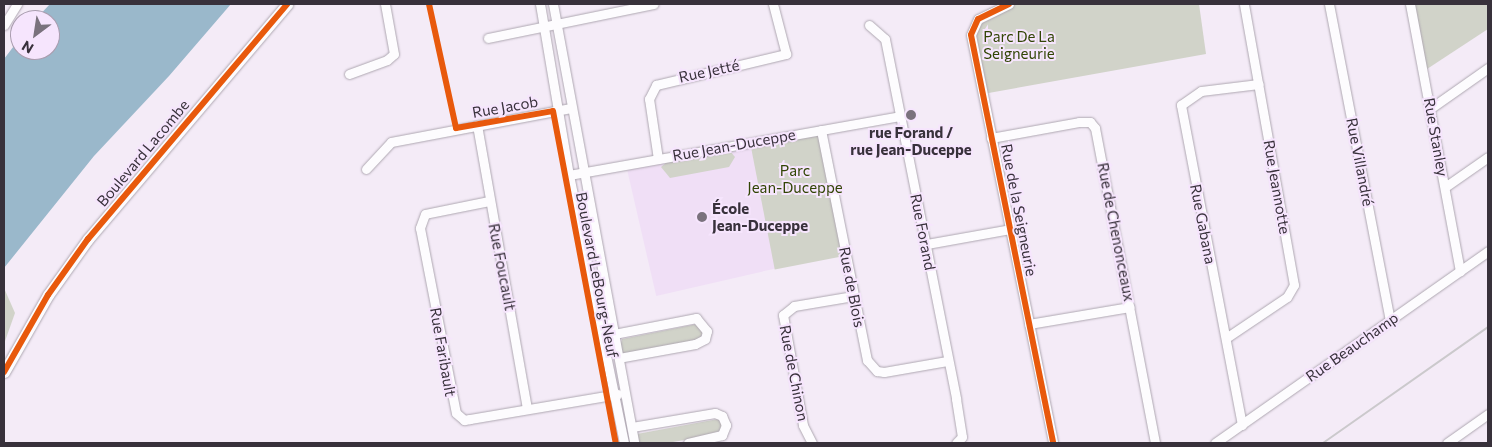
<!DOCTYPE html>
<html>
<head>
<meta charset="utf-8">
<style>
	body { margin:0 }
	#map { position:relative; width:1492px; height:447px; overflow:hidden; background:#f4ebf7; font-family:Commissioner,sans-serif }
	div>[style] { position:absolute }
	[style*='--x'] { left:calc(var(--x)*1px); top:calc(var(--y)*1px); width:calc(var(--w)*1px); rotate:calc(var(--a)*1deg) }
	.built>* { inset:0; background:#f0dff6; transform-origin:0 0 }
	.green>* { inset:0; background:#d1d3c9; transform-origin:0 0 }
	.water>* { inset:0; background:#9ab8cb }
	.roads { filter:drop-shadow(0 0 1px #aea7b1) drop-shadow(0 0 1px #aea7b1) }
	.minor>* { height:9px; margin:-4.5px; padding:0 4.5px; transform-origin:4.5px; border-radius:4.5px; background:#fdfcfe }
	.major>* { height:11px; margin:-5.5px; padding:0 5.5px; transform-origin:5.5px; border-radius:5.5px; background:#fdfcfe }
	.rail>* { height:2px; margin:-1px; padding:0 1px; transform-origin:1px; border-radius:1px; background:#cbc9cc }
	.cycleway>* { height:6px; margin:-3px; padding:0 3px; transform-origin:3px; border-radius:3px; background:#e8590c }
	.dots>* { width:14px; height:14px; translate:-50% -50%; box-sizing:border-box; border:2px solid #f6e5fd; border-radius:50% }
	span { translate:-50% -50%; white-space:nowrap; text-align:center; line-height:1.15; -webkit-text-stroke:4px #f6e5fd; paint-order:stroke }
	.park-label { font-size:15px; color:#314504 }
	.street-label { font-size:15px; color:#38313b }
	.poi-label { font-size:15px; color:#38313b; font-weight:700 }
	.left { translate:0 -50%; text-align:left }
	.frame { position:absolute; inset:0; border:5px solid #38313b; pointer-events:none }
	.north { position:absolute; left:10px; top:10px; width:50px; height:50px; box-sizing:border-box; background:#f6e5fd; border:1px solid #aa9daf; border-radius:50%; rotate:211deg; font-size:14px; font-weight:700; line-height:20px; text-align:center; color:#38313b }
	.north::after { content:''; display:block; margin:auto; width:18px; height:22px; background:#7a727d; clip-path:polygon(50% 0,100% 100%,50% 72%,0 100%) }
</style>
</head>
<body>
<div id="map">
	<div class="built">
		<div style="left:750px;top:142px;width:129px;height:126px;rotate:77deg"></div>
	</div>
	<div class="green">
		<div style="clip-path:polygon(1008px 4px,1199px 4px,1206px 54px,983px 94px,972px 47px,974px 22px)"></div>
		<div style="clip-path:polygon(1411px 4px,1488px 4px,1488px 29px,1424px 71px)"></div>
		<div style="left:821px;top:130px;width:128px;height:72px;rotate:79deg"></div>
		<div style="clip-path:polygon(730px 151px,735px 157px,729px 167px,670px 178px,661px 167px,667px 162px)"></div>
		<div style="clip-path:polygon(4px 288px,15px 313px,4px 344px)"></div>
		<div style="clip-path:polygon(697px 324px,704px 331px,699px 340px,623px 355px,619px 351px,622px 339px)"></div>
		<div style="clip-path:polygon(718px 419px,722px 423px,722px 431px,714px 435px,667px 443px,637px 443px,636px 439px,637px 434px)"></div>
	</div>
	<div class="water">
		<div style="clip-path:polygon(50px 4px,231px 4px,169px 76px,94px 156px,4px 268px,4px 59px,20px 38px,20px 50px,50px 50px,50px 20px,35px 20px)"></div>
	</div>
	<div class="roads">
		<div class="minor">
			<div style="--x:540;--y:4;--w:173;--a:80.4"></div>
			<div style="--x:569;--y:175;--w:274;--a:78.4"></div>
			<div style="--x:553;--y:4;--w:446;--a:79.5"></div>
			<div style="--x:1009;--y:4;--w:34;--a:154"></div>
			<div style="--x:978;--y:19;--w:17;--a:114"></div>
			<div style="--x:971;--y:35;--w:416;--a:78.6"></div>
			<div style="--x:1329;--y:4;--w:322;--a:79.1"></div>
			<div style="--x:1410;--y:4;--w:272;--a:79.4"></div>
			<div style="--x:4;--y:25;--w:25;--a:-58"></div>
			<div style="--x:869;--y:25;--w:21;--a:41"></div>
			<div style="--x:885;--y:39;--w:367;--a:78.8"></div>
			<div style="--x:956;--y:399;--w:38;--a:81"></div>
			<div style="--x:962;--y:437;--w:8;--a:135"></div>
			<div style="--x:488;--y:38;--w:169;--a:-11.6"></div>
			<div style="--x:349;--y:74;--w:40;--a:-20.2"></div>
			<div style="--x:387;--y:60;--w:9;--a:-41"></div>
			<div style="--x:394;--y:54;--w:51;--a:-100.2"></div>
			<div style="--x:1431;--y:108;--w:70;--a:-35.1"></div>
			<div style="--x:477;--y:125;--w:288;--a:80"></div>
			<div style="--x:821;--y:130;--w:235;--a:78.7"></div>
			<div style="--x:867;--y:360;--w:15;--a:48"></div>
			<div style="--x:877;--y:371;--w:7;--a:8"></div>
			<div style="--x:884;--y:372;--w:64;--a:-9.9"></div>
			<div style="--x:991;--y:138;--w:89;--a:-10.3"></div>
			<div style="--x:1079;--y:122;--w:11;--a:0"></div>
			<div style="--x:1090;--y:122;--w:8;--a:50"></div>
			<div style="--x:1095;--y:128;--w:321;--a:79.2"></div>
			<div style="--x:658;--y:159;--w:61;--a:-98.5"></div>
			<div style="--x:649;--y:99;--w:16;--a:-63"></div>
			<div style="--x:656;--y:85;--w:134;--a:-13.4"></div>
			<div style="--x:786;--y:54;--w:52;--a:-104.6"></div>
			<div style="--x:366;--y:169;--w:37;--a:-47"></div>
			<div style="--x:391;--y:142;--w:183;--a:-10.7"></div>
			<div style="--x:569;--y:175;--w:335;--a:-10.1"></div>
			<div style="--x:1445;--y:187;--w:52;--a:-34.9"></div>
			<div style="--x:489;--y:201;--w:65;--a:168.5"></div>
			<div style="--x:425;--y:214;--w:15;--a:110"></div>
			<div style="--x:420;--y:228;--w:188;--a:79"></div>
			<div style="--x:456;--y:413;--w:11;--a:41"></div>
			<div style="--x:464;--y:420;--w:6;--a:-9"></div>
			<div style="--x:470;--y:419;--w:150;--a:-9.6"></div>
			<div style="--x:927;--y:244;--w:84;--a:-10.2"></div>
			<div style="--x:1029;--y:324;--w:102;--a:-9.6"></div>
			<div style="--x:614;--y:334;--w:84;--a:-11"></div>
			<div style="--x:696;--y:318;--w:17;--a:50"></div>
			<div style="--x:707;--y:331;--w:8;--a:104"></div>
			<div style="--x:705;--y:339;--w:11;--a:153"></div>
			<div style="--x:695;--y:344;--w:77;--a:169.6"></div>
			<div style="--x:1226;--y:338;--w:73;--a:-33.9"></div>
			<div style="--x:1287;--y:297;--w:14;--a:-60"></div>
			<div style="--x:1294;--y:285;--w:285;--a:-100.1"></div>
			<div style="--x:1242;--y:425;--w:326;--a:-100.8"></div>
			<div style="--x:1181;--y:105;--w:24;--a:-35"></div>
			<div style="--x:1201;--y:91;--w:58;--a:-6.9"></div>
			<div style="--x:632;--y:427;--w:84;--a:-9.6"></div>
			<div style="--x:715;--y:413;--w:8;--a:23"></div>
			<div style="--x:722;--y:416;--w:10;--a:66"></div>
			<div style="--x:726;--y:425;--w:11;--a:112"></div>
			<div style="--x:722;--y:435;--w:35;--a:167"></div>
			<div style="--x:812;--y:443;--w:20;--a:-117"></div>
			<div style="--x:803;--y:425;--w:112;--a:-100.3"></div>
			<div style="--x:783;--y:315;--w:14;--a:-39"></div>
			<div style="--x:794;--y:306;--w:60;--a:-9.6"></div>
			<div style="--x:1215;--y:443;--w:334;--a:-35.1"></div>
			<div style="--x:1447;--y:443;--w:50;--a:-35.3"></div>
		</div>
		<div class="major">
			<div style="--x:4;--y:372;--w:89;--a:-60.3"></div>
			<div style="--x:48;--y:295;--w:69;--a:-54.5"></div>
			<div style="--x:88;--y:239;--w:308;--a:-49.7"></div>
		</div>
	</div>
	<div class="rail">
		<div style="--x:1323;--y:443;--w:202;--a:-35.1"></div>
	</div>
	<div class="cycleway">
		<div style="--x:429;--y:4;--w:127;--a:77.7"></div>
		<div style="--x:456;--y:128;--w:98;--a:-9.9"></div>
		<div style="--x:553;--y:111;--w:338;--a:79.3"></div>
		<div style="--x:1009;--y:4;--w:34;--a:154"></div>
		<div style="--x:978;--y:19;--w:17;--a:114"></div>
		<div style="--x:971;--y:35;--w:416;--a:78.6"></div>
		<div style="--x:4;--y:372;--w:89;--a:-60.3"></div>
		<div style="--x:48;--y:295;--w:69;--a:-54.5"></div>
		<div style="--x:88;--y:239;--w:308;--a:-49.7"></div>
	</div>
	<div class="dots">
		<div style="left:911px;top:115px;background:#7a727d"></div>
		<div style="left:702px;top:217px;background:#7a727d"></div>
	</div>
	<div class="park-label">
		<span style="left:1019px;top:45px">Parc De La<br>Seigneurie</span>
		<span style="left:795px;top:179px">Parc<br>Jean-Duceppe</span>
	</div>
	<div class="street-label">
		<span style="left:709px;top:71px;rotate:-12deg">Rue Jetté</span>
		<span style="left:505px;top:107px;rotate:-10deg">Rue Jacob</span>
		<span style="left:1436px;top:137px;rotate:80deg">Rue Stanley</span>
		<span style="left:734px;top:145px;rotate:-10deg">Rue Jean-Duceppe</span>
		<span style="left:143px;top:153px;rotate:-50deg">Boulevard Lacombe</span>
		<span style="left:1360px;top:162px;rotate:79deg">Rue Villandré</span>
		<span style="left:1277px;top:187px;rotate:80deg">Rue Jeannotte</span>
		<span style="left:1019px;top:210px;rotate:79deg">Rue de la Seigneurie</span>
		<span style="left:1203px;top:224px;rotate:79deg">Rue Gabana</span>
		<span style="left:923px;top:232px;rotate:79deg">Rue Forand</span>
		<span style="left:1116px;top:232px;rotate:79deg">Rue de Chenonceaux</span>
		<span style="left:502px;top:267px;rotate:79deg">Rue Foucault</span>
		<span style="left:597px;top:275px;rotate:79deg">Boulevard LeBourg-Neuf</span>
		<span style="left:852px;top:287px;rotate:79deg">Rue de Blois</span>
		<span style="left:1352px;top:347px;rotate:-35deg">Rue Beauchamp</span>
		<span style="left:443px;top:352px;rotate:80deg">Rue Faribault</span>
		<span style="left:794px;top:373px;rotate:79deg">Rue de Chinon</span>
	</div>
	<div class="poi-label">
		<span style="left:911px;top:141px">rue Forand /<br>rue Jean-Duceppe</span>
		<span class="left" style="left:712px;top:217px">École<br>Jean-Duceppe</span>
	</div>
	<div class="frame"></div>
	<div class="north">N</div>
</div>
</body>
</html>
